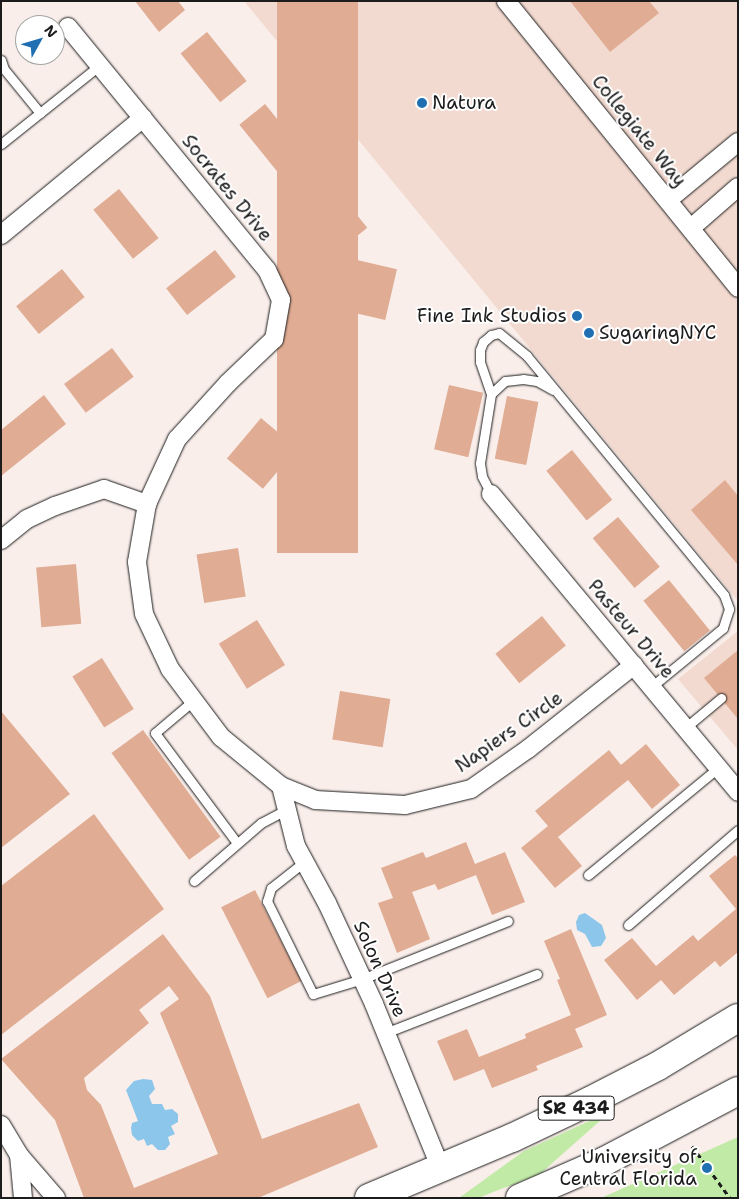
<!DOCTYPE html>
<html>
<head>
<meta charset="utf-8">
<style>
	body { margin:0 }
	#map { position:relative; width:739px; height:1199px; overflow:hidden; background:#f9eeea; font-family:"Shantell Sans",sans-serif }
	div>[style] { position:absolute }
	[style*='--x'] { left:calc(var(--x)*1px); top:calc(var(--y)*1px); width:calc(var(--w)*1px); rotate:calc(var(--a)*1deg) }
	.built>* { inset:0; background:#f2dad0 }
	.green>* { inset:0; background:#c1eaa6 }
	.water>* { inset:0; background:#8cc6eb }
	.building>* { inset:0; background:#e0ac94; transform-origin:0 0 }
	.path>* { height:3px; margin-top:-1.5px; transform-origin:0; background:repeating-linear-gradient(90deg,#1c1c1c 0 5px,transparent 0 9px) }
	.roads { filter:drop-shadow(0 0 1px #1c1c1c) drop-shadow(0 0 1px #1c1c1c) }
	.service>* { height:9px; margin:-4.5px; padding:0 4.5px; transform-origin:4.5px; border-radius:4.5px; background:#fff }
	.minor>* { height:18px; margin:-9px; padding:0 9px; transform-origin:9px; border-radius:9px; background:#fff }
	.primary>* { height:28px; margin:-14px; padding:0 14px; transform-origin:14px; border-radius:14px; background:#fff }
	.dots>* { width:14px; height:14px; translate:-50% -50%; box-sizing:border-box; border:2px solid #fff; border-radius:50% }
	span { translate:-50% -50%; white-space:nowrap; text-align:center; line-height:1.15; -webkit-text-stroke:4px #fff; paint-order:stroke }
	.shield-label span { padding:1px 4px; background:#fff; border:1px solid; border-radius:4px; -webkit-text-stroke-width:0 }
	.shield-label { font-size:18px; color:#1c1c1c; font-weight:700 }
	.poi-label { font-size:19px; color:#1c1c1c }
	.left { translate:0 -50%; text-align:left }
	.right { translate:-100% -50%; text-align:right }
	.street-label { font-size:19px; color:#1c1c1c }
	.frame { position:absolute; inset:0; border:2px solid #1c1c1c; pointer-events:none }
	.north { position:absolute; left:15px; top:15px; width:50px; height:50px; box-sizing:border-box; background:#fff; border:1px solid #a4a4a4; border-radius:50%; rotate:51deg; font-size:14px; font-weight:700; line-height:20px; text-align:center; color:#1c1c1c }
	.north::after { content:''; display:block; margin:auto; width:18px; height:22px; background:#1f6fb2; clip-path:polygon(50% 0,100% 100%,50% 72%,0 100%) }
</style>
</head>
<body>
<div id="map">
	<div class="built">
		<div style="clip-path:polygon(244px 1px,738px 1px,738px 601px)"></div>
		<div style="clip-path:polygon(738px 631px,738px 750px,678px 679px)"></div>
	</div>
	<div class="green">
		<div style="clip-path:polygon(611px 1111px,540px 1174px,478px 1198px,459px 1198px,524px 1151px)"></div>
		<div style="clip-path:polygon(738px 1137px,738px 1198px,601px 1198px)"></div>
	</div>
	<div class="water">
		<div style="clip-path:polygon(585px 913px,602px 925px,606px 938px,601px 946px,592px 947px,585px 934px,577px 930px,576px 922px,579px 915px)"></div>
		<div style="clip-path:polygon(143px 1079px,152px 1080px,155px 1089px,149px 1096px,152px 1104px,162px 1104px,165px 1110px,172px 1109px,178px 1114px,178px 1122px,171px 1126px,175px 1134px,168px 1137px,170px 1144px,165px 1150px,158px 1150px,152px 1144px,147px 1146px,144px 1139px,138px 1141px,132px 1135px,131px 1128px,132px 1123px,138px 1121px,126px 1090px,134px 1081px)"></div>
	</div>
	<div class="building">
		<div style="clip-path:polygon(135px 1px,178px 1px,185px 10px,159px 32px)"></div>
		<div style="left:277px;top:1px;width:81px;height:552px"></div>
		<div style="clip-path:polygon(570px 1px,649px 1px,659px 13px,610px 52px)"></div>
		<div style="left:207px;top:32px;width:63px;height:34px;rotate:51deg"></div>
		<div style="left:265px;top:104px;width:63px;height:33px;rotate:51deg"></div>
		<div style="left:327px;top:178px;width:64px;height:33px;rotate:51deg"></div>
		<div style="left:119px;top:189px;width:63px;height:33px;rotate:51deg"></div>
		<div style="left:215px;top:250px;width:34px;height:62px;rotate:52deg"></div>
		<div style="left:357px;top:260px;width:41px;height:52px;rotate:13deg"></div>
		<div style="left:62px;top:269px;width:36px;height:59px;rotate:51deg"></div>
		<div style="left:112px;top:348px;width:36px;height:60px;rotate:53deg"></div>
		<div style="left:319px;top:379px;width:43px;height:50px;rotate:42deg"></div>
		<div style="left:449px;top:385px;width:35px;height:66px;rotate:13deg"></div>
		<div style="clip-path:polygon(44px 395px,66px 424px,1px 476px,1px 430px)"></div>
		<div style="left:507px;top:396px;width:32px;height:64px;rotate:11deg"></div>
		<div style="left:261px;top:418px;width:47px;height:53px;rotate:40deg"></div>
		<div style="left:572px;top:450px;width:64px;height:33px;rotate:51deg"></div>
		<div style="clip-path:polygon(725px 480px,738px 496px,738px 565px,691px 510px)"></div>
		<div style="left:618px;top:517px;width:65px;height:33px;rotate:50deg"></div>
		<div style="left:238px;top:548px;width:49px;height:42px;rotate:81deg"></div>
		<div style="left:76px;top:564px;width:60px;height:40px;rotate:85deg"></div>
		<div style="left:669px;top:580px;width:65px;height:33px;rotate:51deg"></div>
		<div style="left:542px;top:616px;width:38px;height:60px;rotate:51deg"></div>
		<div style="left:257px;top:620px;width:53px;height:45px;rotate:58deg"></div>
		<div style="clip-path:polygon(738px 650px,738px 719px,704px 678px)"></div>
		<div style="left:102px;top:658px;width:60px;height:35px;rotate:58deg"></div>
		<div style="left:340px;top:691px;width:51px;height:49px;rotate:9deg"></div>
		<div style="clip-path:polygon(1px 711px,70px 794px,1px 848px)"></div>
		<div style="left:143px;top:730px;width:132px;height:39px;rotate:54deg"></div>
		<div style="clip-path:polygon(646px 744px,680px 785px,652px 809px,628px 780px,558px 837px,582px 866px,555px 888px,521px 848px,548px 826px,535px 811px,609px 750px,621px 765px)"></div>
		<div style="clip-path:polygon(94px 814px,164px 909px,1px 1035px,1px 886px)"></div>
		<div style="clip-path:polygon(466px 842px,475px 864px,505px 852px,525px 902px,492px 915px,476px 875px,438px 890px,435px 884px,412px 892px,430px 939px,397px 953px,378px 903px,393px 898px,381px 868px,423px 852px,426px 858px)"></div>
		<div style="clip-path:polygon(735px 855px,738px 858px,738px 952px,720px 967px,715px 961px,674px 995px,661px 980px,637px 1000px,604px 960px,632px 938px,656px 966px,693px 935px,698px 941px,736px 909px,709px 876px)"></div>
		<div style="left:255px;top:890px;width:102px;height:38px;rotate:63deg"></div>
		<div style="clip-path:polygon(571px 929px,607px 1015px,575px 1029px,583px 1047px,536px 1066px,538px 1070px,492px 1088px,484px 1069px,454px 1081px,437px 1041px,467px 1029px,479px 1057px,526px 1038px,525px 1034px,571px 1015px,557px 980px,560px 979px,544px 941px)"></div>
		<div style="clip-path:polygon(evenodd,163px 934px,210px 996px,262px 1139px,359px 1103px,378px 1147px,258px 1198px,84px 1198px,55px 1120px,1px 1059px,163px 934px,169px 986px,179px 999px,160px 1013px,218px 1154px,134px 1188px,101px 1105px,87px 1090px,84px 1078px,149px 1023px,139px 1010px,169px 986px)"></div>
	</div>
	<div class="path">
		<div style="--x:692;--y:1146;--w:64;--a:53.8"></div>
	</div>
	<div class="roads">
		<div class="service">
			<div style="--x:1;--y:60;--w:9;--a:72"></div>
			<div style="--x:4;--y:69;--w:57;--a:50.7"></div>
			<div style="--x:1;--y:144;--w:127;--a:-38.6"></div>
			<div style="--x:491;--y:394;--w:19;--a:-43"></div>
			<div style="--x:505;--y:381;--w:18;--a:-6"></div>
			<div style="--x:523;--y:379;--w:14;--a:8"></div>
			<div style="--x:537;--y:381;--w:18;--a:29"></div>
			<div style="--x:491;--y:494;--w:20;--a:-117"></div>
			<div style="--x:482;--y:476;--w:13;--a:-99"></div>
			<div style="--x:480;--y:463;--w:70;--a:-80.9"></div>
			<div style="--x:491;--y:394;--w:34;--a:-109"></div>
			<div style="--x:480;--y:362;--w:12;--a:-90"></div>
			<div style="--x:480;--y:350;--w:9;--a:-69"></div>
			<div style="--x:483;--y:342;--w:11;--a:-41"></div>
			<div style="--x:491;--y:335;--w:8;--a:-14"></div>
			<div style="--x:499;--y:333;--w:36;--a:39"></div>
			<div style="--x:527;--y:356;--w:310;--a:50.5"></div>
			<div style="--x:724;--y:595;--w:15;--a:70"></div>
			<div style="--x:729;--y:609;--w:20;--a:108"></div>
			<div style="--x:723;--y:628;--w:93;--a:140.7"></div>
			<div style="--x:194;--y:700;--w:51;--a:139.8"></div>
			<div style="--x:155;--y:733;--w:137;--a:53.3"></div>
			<div style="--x:685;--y:728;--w:47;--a:-39.8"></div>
			<div style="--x:304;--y:862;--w:42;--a:141.8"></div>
			<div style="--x:271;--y:888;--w:14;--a:107"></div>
			<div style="--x:267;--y:901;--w:104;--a:63.7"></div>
			<div style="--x:313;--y:994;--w:51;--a:-17"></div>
			<div style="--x:362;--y:979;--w:157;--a:-21.7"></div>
			<div style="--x:588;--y:875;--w:168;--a:-39.5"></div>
			<div style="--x:194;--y:881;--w:89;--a:-40.9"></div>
			<div style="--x:261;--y:823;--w:30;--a:-28"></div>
			<div style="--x:628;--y:925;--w:145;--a:-40.8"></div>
			<div style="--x:385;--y:1033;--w:163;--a:-21.2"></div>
		</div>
		<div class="minor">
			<div style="--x:506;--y:1;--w:369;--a:51"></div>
			<div style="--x:68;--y:27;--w:314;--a:50.7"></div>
			<div style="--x:267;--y:270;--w:33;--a:65"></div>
			<div style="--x:281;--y:300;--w:40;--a:100"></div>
			<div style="--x:274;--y:339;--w:64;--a:136.3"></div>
			<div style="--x:228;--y:383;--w:76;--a:132.3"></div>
			<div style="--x:177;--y:439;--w:72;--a:114.8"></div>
			<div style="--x:147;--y:504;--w:59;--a:99.8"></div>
			<div style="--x:137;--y:562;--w:52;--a:82.3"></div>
			<div style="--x:144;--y:614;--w:61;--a:64.7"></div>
			<div style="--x:170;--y:669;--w:85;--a:53.1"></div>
			<div style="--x:221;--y:737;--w:77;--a:39.2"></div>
			<div style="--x:281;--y:786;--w:37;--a:22"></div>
			<div style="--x:315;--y:800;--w:90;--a:3.2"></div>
			<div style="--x:405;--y:805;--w:68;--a:-13.6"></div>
			<div style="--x:471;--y:789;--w:70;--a:-35.1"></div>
			<div style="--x:528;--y:749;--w:135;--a:-38.4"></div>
			<div style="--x:668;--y:200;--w:91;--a:-39.6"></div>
			<div style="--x:691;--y:228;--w:62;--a:-41.1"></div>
			<div style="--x:1;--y:235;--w:184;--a:-39.5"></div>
			<div style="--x:491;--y:494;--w:387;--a:50.3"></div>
			<div style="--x:1;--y:540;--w:33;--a:-39"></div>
			<div style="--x:27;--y:519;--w:31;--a:-25"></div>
			<div style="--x:55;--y:506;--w:52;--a:-19.1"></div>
			<div style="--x:104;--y:489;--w:46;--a:19.2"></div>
			<div style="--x:281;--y:786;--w:62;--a:76"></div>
			<div style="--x:296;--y:846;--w:65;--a:61.5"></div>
			<div style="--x:327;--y:903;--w:111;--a:65"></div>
			<div style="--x:374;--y:1004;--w:178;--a:67.9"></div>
			<div style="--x:1;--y:1125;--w:35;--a:59"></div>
			<div style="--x:19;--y:1155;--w:57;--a:49.3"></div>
			<div style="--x:19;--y:1155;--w:43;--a:84.7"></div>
		</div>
		<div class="primary">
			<div style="--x:369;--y:1198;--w:155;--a:-22.8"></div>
			<div style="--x:512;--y:1138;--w:86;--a:-25.4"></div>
			<div style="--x:590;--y:1101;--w:76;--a:-27.2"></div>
			<div style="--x:658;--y:1066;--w:93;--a:-31"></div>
			<div style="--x:520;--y:1198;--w:93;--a:-23.5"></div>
			<div style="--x:605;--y:1161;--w:150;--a:-27.8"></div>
		</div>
	</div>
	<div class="dots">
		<div style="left:422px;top:103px;background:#1f6fb2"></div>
		<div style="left:577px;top:316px;background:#1f6fb2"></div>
		<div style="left:589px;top:333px;background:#1f6fb2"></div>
		<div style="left:707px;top:1168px;background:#1f6fb2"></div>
	</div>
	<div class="shield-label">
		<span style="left:576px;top:1108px">SR 434</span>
	</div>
	<div class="poi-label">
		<span class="left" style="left:432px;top:103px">Natura</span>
		<span class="right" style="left:567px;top:316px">Fine Ink Studios</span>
		<span class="left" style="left:599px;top:333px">SugaringNYC</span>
		<span class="right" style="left:697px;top:1168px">University of<br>Central Florida</span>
	</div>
	<div class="street-label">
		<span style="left:639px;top:131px;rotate:51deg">Collegiate Way</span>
		<span style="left:227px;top:188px;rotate:51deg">Socrates Drive</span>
		<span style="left:631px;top:629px;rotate:50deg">Pasteur Drive</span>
		<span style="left:509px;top:732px;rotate:-35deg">Napiers Circle</span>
		<span style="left:380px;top:969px;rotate:66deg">Solon Drive</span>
	</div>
	<div class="frame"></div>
	<div class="north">N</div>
</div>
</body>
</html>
